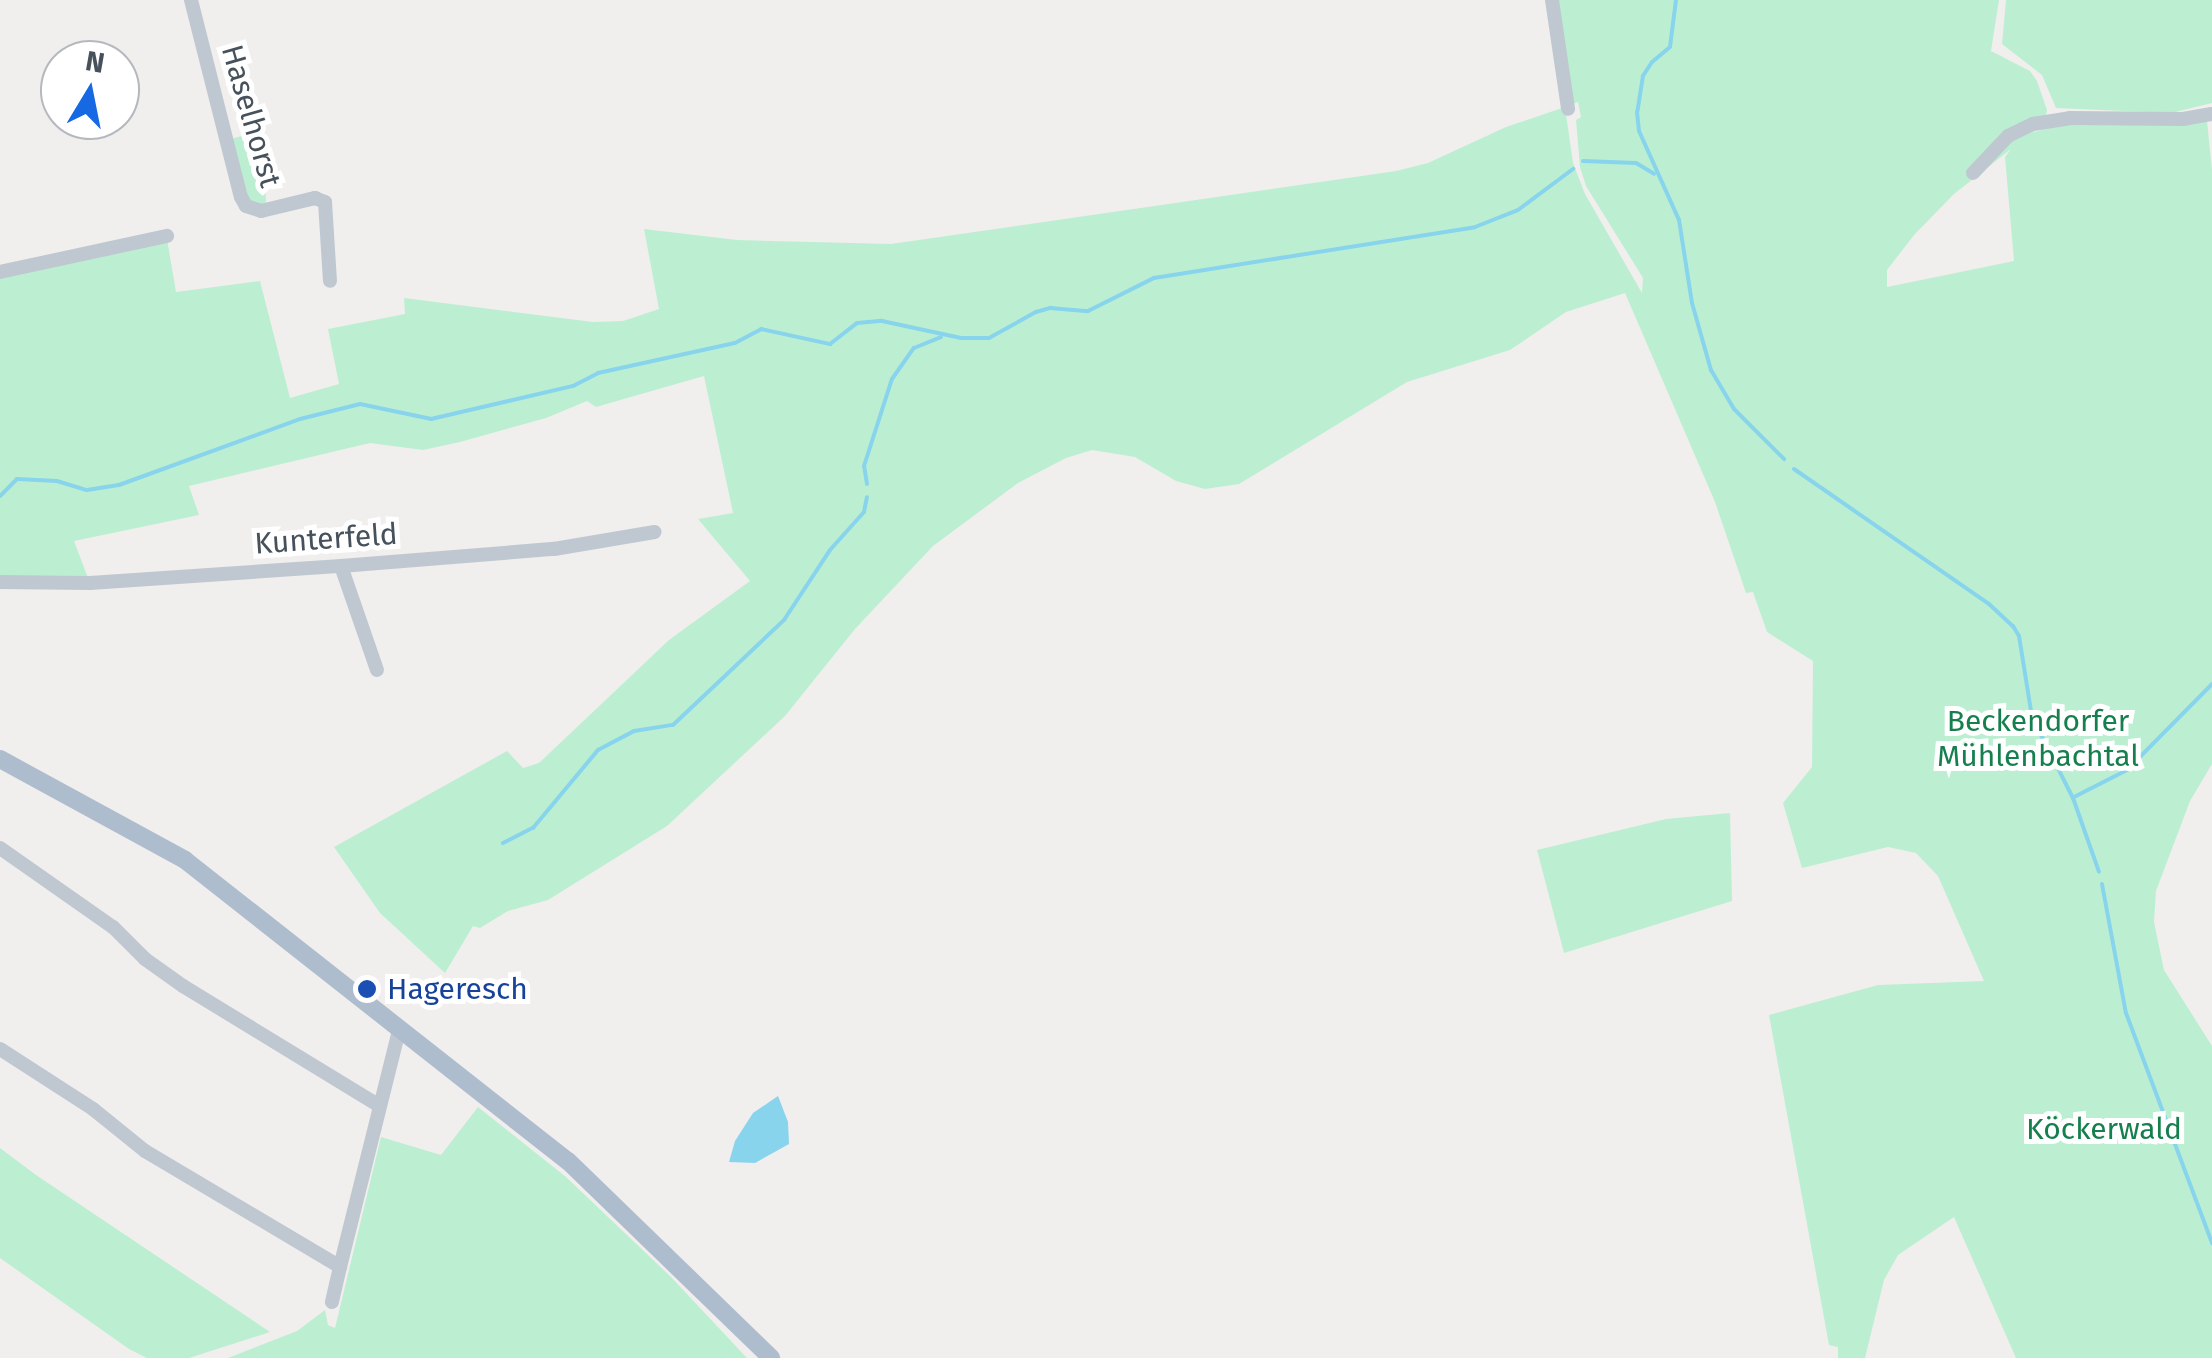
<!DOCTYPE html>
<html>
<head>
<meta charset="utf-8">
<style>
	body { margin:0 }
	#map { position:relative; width:2212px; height:1358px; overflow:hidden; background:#f1eeee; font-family:"Fira Sans",sans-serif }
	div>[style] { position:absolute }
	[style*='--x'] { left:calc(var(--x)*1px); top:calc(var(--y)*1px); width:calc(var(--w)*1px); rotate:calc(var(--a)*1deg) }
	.green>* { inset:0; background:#bcefd2 }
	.water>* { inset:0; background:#88d4ed }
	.stream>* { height:4px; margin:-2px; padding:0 2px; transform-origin:2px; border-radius:2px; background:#88d4ed }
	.minor>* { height:14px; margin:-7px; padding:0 7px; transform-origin:7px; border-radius:7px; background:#bfc8d1 }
	.major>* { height:18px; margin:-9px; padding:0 9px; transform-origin:9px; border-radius:9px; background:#aebdce }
	.dots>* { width:28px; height:28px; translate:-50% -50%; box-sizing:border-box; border:5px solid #fff; border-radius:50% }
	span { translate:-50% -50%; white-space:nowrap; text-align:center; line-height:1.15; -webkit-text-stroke:10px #fff; paint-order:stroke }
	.street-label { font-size:30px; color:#46515c }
	.park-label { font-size:30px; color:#167f4e }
	.transit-label { font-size:30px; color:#164399 }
	.left { translate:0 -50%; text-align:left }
	.north { position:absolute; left:40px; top:40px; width:100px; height:100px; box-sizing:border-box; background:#fff; border:2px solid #b5b9be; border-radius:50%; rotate:10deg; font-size:28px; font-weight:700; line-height:40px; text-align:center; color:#46515c }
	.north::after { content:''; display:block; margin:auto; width:35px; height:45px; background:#1768e3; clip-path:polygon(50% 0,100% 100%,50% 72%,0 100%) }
</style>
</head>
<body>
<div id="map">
	<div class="green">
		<div style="clip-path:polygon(evenodd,1557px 0,1999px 0,1991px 51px,2030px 71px,2037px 81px,2047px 110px,2046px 116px,2032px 121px,2034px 132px,2080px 120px,2207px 121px,2212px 170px,2212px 764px,2190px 801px,2156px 891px,2154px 922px,2164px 970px,2212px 1046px,2212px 1358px,2016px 1358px,1954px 1217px,1898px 1255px,1884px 1280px,1865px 1358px,1838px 1358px,1838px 1347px,1829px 1345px,1769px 1015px,1878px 985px,1984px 981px,1938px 876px,1916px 853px,1888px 847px,1802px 868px,1783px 803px,1812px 767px,1813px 661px,1767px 632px,1753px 592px,1746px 593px,1715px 502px,1625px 293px,1566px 312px,1510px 350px,1407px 382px,1239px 484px,1205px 489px,1176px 481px,1135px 457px,1092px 450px,1066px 458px,1018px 483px,933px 546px,855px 629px,785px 716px,667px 826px,548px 900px,508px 911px,480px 928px,473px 926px,445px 973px,380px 913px,334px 847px,507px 751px,523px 768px,539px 763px,669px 640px,750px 581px,698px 519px,733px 513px,704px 376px,596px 407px,587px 401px,546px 418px,460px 442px,423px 450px,370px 443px,189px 486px,199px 515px,74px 541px,88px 578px,0 577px,0 274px,167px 239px,176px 292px,260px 281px,290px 398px,339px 384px,328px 329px,405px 314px,404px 298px,593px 322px,623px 321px,659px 309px,644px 229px,737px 240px,891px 244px,1396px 171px,1428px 163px,1506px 127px,1565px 107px,1573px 163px,1585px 194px,1642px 293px,1643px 278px,1586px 186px,1580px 167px,1576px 120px,1581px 117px,1578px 102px,1572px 104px,1557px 0,2011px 149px,2005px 157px,2014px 261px,1887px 287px,1887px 270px,1914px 235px,1954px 194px,2011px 149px)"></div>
		<div style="clip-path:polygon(2006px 0,2212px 0,2212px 103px,2171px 113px,2056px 108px,2042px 75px,2002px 44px)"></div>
		<div style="clip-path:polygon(263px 130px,266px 205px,256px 206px,246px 196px,231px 139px)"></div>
		<div style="clip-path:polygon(1730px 813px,1732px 901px,1564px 953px,1537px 850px,1666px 819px)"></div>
		<div style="clip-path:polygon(478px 1107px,566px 1177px,671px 1277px,747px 1358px,228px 1358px,297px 1331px,325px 1310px,328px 1325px,335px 1328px,381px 1137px,441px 1155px)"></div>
		<div style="clip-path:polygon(0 1148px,36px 1175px,270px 1332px,189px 1358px,147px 1358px,129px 1349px,0 1258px)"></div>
	</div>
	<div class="water">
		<div style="clip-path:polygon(778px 1096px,788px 1122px,789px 1144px,755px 1163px,729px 1162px,735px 1141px,753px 1113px)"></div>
	</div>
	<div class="stream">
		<div style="--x:1676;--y:0;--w:47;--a:97.3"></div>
		<div style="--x:1670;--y:47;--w:23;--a:140"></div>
		<div style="--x:1652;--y:62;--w:17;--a:123"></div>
		<div style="--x:1643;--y:76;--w:36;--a:99"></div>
		<div style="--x:1637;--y:112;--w:19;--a:84"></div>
		<div style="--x:1639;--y:131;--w:98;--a:65.8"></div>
		<div style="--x:1679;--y:220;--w:84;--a:81.1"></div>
		<div style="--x:1692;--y:303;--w:70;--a:74.2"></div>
		<div style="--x:1711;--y:370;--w:45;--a:59.5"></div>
		<div style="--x:1734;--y:409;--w:71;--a:45"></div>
		<div style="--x:1583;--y:161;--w:53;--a:2.2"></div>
		<div style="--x:1636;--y:163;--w:21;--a:31"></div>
		<div style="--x:1794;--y:469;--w:237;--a:34.7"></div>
		<div style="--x:1989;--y:604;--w:33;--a:43"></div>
		<div style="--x:2013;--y:626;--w:12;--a:59"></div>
		<div style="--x:2019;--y:636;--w:82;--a:80.9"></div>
		<div style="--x:2032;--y:717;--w:91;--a:63.2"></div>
		<div style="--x:2073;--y:798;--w:78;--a:70.6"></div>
		<div style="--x:867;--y:484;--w:18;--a:-99"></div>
		<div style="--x:864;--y:466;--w:91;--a:-72.2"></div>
		<div style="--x:892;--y:379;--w:38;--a:-55"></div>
		<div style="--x:914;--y:348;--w:29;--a:-22"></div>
		<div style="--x:0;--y:496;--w:24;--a:-45"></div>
		<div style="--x:17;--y:479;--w:40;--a:2.9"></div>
		<div style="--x:57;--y:481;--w:31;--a:17"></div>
		<div style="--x:87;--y:490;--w:32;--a:-9"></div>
		<div style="--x:119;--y:485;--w:193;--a:-20"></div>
		<div style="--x:300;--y:419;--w:62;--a:-14"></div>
		<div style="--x:360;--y:404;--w:73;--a:11.9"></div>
		<div style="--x:431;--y:419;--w:146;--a:-13.1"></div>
		<div style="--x:573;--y:386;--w:28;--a:-27"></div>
		<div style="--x:598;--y:373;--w:140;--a:-12.4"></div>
		<div style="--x:735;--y:343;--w:30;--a:-28"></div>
		<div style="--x:761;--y:329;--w:71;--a:12.3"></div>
		<div style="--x:830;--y:344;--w:34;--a:-38"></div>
		<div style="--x:857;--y:323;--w:25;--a:-5"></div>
		<div style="--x:882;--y:321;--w:81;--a:12.1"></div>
		<div style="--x:961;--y:338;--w:28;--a:0"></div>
		<div style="--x:989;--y:338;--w:54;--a:-29"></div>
		<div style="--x:1036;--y:312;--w:15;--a:-16"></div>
		<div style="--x:1050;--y:308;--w:38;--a:5"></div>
		<div style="--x:1088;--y:311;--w:74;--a:-26.6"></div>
		<div style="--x:1154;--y:278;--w:325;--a:-9"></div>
		<div style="--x:1475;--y:227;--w:46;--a:-21.6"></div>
		<div style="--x:1518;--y:210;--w:69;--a:-36.7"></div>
		<div style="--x:2074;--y:797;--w:59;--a:-27"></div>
		<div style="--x:2127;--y:770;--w:121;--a:-45.3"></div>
		<div style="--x:503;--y:843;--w:34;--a:-27"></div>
		<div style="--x:533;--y:828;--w:102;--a:-50.2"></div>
		<div style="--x:598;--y:750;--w:41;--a:-27.8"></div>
		<div style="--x:634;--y:731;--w:39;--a:-9"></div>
		<div style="--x:673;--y:725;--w:153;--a:-43.4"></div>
		<div style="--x:784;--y:620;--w:84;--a:-56.7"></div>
		<div style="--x:830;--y:550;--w:51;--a:-48.2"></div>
		<div style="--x:864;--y:512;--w:15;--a:-79"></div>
		<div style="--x:2102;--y:884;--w:131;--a:79.5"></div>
		<div style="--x:2126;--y:1013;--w:246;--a:69.5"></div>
	</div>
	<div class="minor">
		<div style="--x:191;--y:0;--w:203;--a:75.8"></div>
		<div style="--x:241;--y:197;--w:10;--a:61"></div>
		<div style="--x:246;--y:206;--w:16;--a:18"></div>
		<div style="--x:261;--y:211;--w:56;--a:-13.5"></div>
		<div style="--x:315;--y:198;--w:11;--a:22"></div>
		<div style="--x:325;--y:202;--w:79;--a:86.4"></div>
		<div style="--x:1552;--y:0;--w:110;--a:81.6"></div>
		<div style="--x:1973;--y:173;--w:51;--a:-46.6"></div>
		<div style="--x:2008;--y:136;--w:28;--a:-26"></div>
		<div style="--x:2033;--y:124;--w:37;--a:-9"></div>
		<div style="--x:2070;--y:118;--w:113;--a:0.5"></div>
		<div style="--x:2183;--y:119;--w:29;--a:-10"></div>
		<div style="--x:0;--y:272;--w:171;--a:-12.2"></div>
		<div style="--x:341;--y:566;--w:110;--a:70.9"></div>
		<div style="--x:0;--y:582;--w:90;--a:0.6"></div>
		<div style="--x:90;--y:583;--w:252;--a:-3.9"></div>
		<div style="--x:341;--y:566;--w:214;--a:-4.6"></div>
		<div style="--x:554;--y:549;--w:102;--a:-9.6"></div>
		<div style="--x:0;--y:848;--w:138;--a:35"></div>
		<div style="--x:113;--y:927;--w:45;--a:45"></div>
		<div style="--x:145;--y:959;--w:47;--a:35.4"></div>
		<div style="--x:183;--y:986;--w:228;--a:31.4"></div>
		<div style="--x:0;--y:1049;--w:111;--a:32.8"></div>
		<div style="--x:93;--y:1109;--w:67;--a:38.9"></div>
		<div style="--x:145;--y:1151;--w:227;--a:30.7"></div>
		<div style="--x:340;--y:1267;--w:36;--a:103"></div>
		<div style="--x:340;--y:1267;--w:247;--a:-76"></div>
	</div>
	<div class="major">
		<div style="--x:0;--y:759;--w:211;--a:28.6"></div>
		<div style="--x:185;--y:860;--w:487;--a:38.2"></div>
		<div style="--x:568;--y:1161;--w:283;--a:44.1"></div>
	</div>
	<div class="dots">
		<div style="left:367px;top:989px;background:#1a4fb4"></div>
	</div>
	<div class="street-label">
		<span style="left:251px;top:116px;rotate:74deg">Haselhorst</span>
		<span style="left:326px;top:539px;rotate:-4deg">Kunterfeld</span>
	</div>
	<div class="park-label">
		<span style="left:2038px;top:738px">Beckendorfer<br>Mühlenbachtal</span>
		<span style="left:2104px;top:1129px">Köckerwald</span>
	</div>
	<div class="transit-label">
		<span class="left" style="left:387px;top:989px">Hageresch</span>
	</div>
	<div class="north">N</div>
</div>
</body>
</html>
